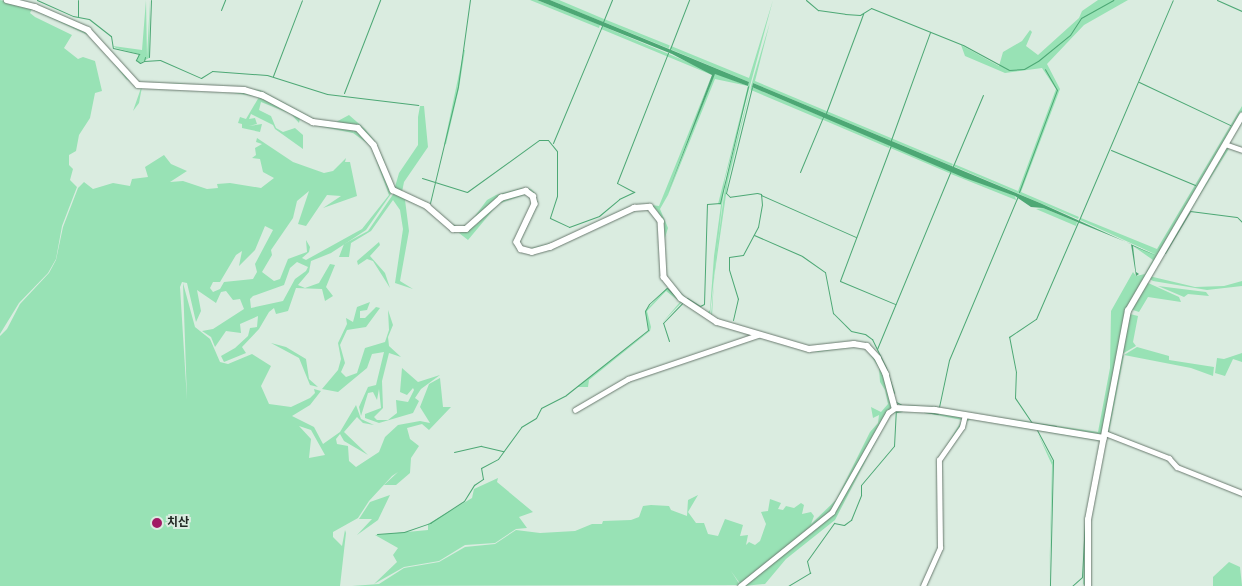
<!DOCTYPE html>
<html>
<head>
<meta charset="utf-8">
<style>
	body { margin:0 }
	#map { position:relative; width:1242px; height:586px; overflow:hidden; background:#daece0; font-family:"Crimson Pro","Noto Sans KR",serif }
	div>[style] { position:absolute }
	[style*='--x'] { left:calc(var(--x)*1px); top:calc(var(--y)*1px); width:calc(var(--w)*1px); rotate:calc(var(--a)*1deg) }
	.green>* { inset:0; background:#98e2b5; transform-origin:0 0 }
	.water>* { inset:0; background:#4da875 }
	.stream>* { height:1px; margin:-0.5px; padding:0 0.5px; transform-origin:0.5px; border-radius:0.5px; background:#4da875 }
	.roads { filter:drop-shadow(0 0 1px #6b7b70) drop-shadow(0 0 1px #6b7b70) }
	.minor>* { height:4.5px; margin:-2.25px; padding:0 2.25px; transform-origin:2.25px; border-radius:2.25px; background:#fff }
	.tertiary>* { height:5.5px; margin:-2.75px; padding:0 2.75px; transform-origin:2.75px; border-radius:2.75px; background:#fff }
	.dots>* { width:14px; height:14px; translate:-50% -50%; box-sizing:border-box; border:2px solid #daece0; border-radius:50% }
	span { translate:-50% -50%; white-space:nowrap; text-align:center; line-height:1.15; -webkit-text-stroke:4px #daece0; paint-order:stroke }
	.poi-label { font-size:12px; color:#212823; font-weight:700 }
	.left { translate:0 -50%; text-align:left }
</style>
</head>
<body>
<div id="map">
	<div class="green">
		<div style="clip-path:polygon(0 0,37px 9px,86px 31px,95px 38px,129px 80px,142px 87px,139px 103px,133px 111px,141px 88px,126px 79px,94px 38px,32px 9px,30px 13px,35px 17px,72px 35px,64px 48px,78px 59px,83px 57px,95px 61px,102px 91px,95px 93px,90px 118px,79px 135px,76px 151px,69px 155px,69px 165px,73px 169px,70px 180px,77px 187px,62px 226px,56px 259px,48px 273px,19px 303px,0 334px)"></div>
		<div style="clip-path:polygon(11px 0,37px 5px,91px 30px,97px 36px,116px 58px,128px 75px,140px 83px,174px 83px,260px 90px,316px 120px,336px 122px,349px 115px,365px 129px,374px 140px,384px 160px,388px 179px,395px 187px,399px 173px,418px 145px,418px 117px,420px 106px,424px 106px,428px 147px,404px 182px,402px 192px,425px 202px,444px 220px,459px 227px,469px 224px,487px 200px,496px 195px,522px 188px,531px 189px,535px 193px,538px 204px,520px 242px,522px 247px,528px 249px,563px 240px,628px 207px,644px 204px,659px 206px,712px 75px,601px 29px,602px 26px,707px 70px,712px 75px,667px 195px,715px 73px,748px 86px,715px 79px,668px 195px,660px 209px,668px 228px,664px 241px,666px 277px,684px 296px,707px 313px,710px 310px,714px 256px,721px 205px,718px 204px,749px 82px,670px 49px,671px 46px,749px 78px,773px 0,725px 179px,710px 314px,704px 314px,677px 293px,668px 283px,663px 270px,662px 221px,657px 210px,650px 206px,633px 207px,558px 243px,532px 251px,521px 249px,518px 242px,536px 204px,534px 195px,526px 190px,501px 197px,466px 228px,453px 228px,443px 220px,428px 205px,394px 189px,388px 180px,375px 145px,358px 127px,313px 121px,263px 95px,245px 89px,138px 84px,127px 75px,88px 29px,44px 9px)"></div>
		<div style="clip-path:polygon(146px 0,147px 57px,150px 0,149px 58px,140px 63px,137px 60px,139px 54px,116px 48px,113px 46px,142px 50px)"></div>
		<div style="clip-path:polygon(530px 0,537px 0,600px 25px,599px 28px)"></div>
		<div style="clip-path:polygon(550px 0,559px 0,604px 19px,603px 22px)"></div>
		<div style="clip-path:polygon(1098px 0,1128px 0,1084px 25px,1047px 64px,1060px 89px,1021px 192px,1079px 217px,1078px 219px,953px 166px,954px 164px,1018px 191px,1056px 89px,1042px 68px,1005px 73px,965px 56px,961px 45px,999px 66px,1003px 52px,1022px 41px,1030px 30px,1032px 32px,1026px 46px,1038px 55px,1079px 18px,1082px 11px)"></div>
		<div style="left:604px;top:19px;width:71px;height:3px;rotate:22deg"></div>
		<div style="clip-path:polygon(770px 22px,755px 81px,953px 164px,952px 166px,753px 83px,752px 87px,823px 117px,822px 120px,751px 90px,751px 87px,728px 181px,714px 278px,712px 316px,727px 324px,711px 316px,716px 256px,726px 180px,751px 86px)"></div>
		<div style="clip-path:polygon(464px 50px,465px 50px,459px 88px,446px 144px,444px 145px)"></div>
		<div style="clip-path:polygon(221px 91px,239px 91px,258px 95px,311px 122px,353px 127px,353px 133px,318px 126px,300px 118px,299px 123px,291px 114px,261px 102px,259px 110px,271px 116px,276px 128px,283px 132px,295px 128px,303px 135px,303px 149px,275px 129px,273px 125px,251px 114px,249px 119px,255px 118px,257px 124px,249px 126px,262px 124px,260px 132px,242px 128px,242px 124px,238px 123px,240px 117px,246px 119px,259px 97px)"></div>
		<div style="clip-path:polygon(1242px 106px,1242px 114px,1131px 301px,1102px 435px,1096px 435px,970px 413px,1098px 432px,1110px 368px,1111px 311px,1133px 272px,1136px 276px,1145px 274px,1153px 260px,1133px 246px,1157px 255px,1080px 220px,1081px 218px,1157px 249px)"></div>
		<div style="left:824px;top:117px;width:72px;height:3px;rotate:23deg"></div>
		<div style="clip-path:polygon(evenodd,354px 127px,370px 140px,393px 191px,366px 230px,331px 253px,311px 261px,309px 272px,298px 285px,305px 288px,319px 283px,330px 264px,335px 265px,326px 287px,333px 296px,325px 301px,322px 289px,296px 288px,288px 311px,276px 314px,274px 308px,269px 312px,259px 329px,242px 347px,246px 353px,224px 362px,221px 356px,235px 348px,248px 336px,250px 328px,257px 327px,258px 316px,240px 324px,241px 333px,226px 331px,215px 347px,211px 337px,202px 331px,213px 329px,244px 309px,240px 299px,233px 300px,226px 291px,221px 292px,216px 303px,197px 290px,201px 311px,196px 322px,187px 283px,182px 282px,180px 287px,187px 400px,183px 283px,195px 327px,210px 339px,220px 362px,228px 364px,252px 354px,271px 366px,261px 386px,269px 404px,291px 407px,310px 398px,315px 393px,314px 389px,321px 391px,310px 405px,292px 416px,314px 427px,323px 444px,340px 432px,356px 405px,361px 419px,374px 425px,363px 423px,357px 417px,344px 432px,368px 455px,344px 441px,340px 434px,336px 439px,337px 444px,348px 446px,349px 461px,356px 467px,379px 452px,385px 437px,398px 425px,420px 421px,430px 423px,420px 407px,429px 384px,440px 378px,443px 407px,451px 407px,429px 430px,422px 424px,407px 428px,410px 439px,419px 446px,411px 458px,410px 473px,396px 485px,384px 485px,398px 472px,392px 476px,369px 501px,358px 518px,333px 532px,333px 537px,342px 546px,345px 530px,346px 533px,340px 586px,0 586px,0 336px,7px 329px,20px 304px,49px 273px,56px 260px,63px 227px,78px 188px,84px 182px,93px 189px,113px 183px,130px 186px,132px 179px,148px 177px,145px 167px,164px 155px,171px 164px,187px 171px,170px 182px,183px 181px,207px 189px,218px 188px,217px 184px,230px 183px,261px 188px,274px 178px,263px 172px,260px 159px,252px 158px,256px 155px,255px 148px,262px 144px,256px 142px,257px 138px,293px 162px,324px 173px,333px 171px,346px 158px,345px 162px,350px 162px,357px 196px,323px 208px,341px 196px,327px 195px,306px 226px,298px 224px,309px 191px,297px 201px,293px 218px,271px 250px,272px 255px,262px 272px,274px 281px,280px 279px,288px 259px,307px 252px,306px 240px,310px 247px,309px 252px,302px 258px,306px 260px,362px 229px,389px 195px,371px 146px,353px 133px,354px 127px,265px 226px,273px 230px,255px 264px,257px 272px,253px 279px,224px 282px,220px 289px,213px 292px,210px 288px,213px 282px,220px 282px,236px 255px,242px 251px,239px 266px,255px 250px,265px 226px,354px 127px,297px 262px,308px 267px,306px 271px,295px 279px,283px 301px,251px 308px,250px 299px,253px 296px,284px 285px,290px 268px,297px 262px,354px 127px,299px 426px,311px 430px,325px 455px,309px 458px,311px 439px,299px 426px)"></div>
		<div style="left:891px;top:145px;width:65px;height:3px;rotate:23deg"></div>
		<div style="clip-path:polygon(1227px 146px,1230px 147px,1149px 276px,1195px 287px,1224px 286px,1242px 281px,1242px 286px,1207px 290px,1153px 281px,1147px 277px)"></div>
		<div style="clip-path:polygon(952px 170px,1015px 196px,1016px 200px,951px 174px)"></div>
		<div style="clip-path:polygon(523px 192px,527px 194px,498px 204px,468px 240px,459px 233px,476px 225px,497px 203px)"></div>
		<div style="clip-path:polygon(394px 193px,423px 205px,456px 232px,424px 207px,405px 200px,409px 231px,400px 281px,413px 289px,395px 283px,403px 229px,400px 210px,393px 200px,371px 231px,351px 243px,349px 257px,339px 257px,344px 244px,368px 231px)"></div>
		<div style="clip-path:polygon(1043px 208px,1077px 222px,1076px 226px,1036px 209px)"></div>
		<div style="clip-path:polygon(379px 242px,380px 245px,370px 256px,385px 273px,390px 288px,373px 261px,367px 259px,358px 265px,357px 261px)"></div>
		<div style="clip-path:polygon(1146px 282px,1179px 297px,1181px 302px,1148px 297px,1139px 312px,1130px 309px)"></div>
		<div style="clip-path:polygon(1158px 286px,1206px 292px,1209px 296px,1188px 294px,1184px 297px)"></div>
		<div style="clip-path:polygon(667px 288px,683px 301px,662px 323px,680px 302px,666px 291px,647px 311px,651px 327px,650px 331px,589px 380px,588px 387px,577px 387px,649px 331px,645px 311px)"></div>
		<div style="clip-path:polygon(370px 302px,367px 310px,360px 311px,360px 318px,365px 318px,376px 307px,380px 308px,366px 327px,347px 330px,340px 345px,345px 363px,341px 372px,346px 377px,357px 373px,365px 348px,385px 342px,389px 330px,388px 310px,393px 325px,388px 337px,389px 346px,401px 357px,389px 353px,382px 381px,383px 408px,374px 417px,377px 420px,388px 420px,397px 413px,396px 400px,408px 402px,414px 390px,413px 388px,407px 395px,400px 392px,402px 368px,418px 382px,440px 375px,421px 389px,415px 398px,419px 401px,413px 413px,379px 423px,365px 418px,365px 414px,381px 408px,379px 389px,377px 400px,373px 392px,368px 393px,361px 416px,359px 407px,368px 387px,376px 385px,384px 352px,372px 354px,367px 368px,338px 392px,322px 389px,338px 370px,341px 359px,338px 343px,347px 324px,346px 318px,353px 322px,357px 307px)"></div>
		<div style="clip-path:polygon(1130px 314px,1138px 316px,1133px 342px,1136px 346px,1122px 354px)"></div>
		<div style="clip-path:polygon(271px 343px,286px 347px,306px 359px,309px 379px,318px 387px,310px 385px,299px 358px)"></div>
		<div style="clip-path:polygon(788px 344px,817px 350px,855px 344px,867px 347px,882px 366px,893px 407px,886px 413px,831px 511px,741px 585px,731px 571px,740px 585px,352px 586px,379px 584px,404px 568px,439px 562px,465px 547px,495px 544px,516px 530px,540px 533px,575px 531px,592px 524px,602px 524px,603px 521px,631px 520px,639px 517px,643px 506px,651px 505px,669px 506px,671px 510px,687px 516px,688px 500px,698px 495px,688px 512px,696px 523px,704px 523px,708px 534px,718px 536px,725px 519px,743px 525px,740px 536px,748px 535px,746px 545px,749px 542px,755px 545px,760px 541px,766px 524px,761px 512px,768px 511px,770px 499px,781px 503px,778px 509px,783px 510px,786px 506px,794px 508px,801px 503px,804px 505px,802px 514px,811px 512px,814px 516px,811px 524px,836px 500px,870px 432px,878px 423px,879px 415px,873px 418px,871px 407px,881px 412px,888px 404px,885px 390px,880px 382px,879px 368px,866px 348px,859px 346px,818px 352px)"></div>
		<div style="clip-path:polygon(1137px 347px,1169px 356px,1169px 360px,1214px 367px,1213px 376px,1191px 368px,1124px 355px,1109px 432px,1139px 444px,1107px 433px,1122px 356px,1124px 355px)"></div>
		<div style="clip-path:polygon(1242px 353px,1242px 362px,1233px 359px,1225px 376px,1215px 373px,1217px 358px,1224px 359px)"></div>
		<div style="clip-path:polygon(896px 409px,939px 412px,963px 418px,961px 427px,938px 462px,940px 518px,939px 547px,938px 551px,932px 567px,922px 586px,939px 546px,938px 460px,962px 420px,912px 410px,890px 414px,835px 520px,786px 559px,765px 584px,743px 586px,833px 513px,887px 417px,890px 411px)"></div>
		<div style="clip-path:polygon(967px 418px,1102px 440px,1088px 520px,1086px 586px,1083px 584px,1084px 535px,1100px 441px,971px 419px,964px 423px)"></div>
		<div style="clip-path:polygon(1038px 434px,1053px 462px,1049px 586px,1052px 465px)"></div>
		<div style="clip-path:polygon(498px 478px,497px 482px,533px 512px,519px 517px,527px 528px,516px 529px,495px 543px,465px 545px,439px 561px,404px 567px,374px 584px,397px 562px,393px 555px,398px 548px,375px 535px,428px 530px,428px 524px,472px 498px,474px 489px)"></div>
		<div style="clip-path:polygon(390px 495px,378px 520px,357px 535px,372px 519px,359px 519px,370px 502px)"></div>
		<div style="clip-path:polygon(1229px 562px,1240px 567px,1242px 586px,1213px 586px,1213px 577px)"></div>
	</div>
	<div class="water">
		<div style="clip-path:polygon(537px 0,550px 0,749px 82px,748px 86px,715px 74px,667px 195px,712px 75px,672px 54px)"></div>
		<div style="clip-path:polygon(753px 83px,1040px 203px,1157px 256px,1133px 246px,1136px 272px,1139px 274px,1136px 276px,1131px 244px,1043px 208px,1031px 207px,1015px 196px,965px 178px,752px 87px)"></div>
	</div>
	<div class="stream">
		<div style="--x:37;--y:0;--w:39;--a:24"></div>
		<div style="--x:73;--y:16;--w:16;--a:11"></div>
		<div style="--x:89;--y:19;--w:28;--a:38"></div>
		<div style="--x:111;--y:36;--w:12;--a:81"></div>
		<div style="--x:113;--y:48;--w:27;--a:13"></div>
		<div style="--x:139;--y:54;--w:7;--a:117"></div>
		<div style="--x:136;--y:60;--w:5;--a:37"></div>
		<div style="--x:140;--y:63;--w:4;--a:-27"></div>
		<div style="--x:806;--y:0;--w:16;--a:40"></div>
		<div style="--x:818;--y:10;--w:27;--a:8"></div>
		<div style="--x:845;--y:14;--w:15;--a:4"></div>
		<div style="--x:860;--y:15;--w:13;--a:-32"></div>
		<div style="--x:871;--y:8;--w:99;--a:21.9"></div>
		<div style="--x:963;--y:45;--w:52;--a:28.5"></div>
		<div style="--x:1009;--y:70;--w:15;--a:-4"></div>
		<div style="--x:1024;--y:69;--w:16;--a:-30"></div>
		<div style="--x:1038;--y:61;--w:41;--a:-39.1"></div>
		<div style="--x:1070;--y:35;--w:20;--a:-57"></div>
		<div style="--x:1081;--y:18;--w:37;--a:-29"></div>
		<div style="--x:1217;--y:0;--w:27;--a:24"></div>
		<div style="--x:221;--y:10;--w:11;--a:-68"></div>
		<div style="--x:78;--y:16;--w:16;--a:-90"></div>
		<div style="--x:603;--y:22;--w:24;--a:-68"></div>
		<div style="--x:670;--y:49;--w:53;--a:-68.8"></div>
		<div style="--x:145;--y:57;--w:4;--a:104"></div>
		<div style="--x:144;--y:61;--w:16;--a:-4"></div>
		<div style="--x:160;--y:60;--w:45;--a:23.7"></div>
		<div style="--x:201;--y:78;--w:13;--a:-32"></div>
		<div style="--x:212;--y:71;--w:55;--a:4.2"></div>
		<div style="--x:267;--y:75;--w:63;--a:17.6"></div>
		<div style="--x:327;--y:94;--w:92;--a:6.9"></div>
		<div style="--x:149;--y:57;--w:57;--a:-88"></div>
		<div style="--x:273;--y:76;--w:81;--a:-69.1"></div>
		<div style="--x:1139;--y:82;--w:101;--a:25.3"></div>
		<div style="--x:344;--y:93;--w:100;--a:-68.8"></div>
		<div style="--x:826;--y:113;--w:106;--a:-69.5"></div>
		<div style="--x:891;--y:140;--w:115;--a:-70.1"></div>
		<div style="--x:553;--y:143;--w:127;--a:-67.3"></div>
		<div style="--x:891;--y:145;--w:145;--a:110.6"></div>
		<div style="--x:840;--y:281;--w:60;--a:22.7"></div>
		<div style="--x:1111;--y:150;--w:91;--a:22.6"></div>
		<div style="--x:953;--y:166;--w:77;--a:-67.1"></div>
		<div style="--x:800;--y:172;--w:60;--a:-67.3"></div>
		<div style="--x:422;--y:178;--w:47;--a:17.3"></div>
		<div style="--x:467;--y:192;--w:89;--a:-35.8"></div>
		<div style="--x:539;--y:140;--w:9;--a:0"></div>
		<div style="--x:548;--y:140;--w:14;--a:51"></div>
		<div style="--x:557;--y:151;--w:45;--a:90"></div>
		<div style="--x:557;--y:196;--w:23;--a:108"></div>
		<div style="--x:550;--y:218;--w:21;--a:25"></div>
		<div style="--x:569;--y:227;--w:32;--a:-20"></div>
		<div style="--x:599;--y:216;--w:26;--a:-40"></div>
		<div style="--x:619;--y:199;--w:17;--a:-25"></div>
		<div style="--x:634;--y:192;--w:19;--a:-152"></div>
		<div style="--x:617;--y:183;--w:140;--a:-68.6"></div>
		<div style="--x:1019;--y:192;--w:109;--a:-69.6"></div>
		<div style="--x:1057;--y:90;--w:24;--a:-120"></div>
		<div style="--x:761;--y:195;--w:104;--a:23.9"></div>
		<div style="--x:430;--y:203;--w:120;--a:-76.5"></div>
		<div style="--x:458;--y:86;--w:87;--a:-82.1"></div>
		<div style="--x:1079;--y:220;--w:239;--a:-66.9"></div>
		<div style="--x:754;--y:235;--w:52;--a:23.6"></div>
		<div style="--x:802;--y:256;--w:28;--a:35"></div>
		<div style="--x:825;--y:272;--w:42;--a:79"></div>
		<div style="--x:833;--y:313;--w:25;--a:45"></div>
		<div style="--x:851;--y:331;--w:14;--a:12"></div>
		<div style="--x:865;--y:334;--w:9;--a:36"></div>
		<div style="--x:872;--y:339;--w:32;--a:64"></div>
		<div style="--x:886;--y:368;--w:26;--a:72"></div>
		<div style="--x:1165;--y:253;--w:49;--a:-59.2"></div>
		<div style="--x:1190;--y:211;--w:47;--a:7.3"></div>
		<div style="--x:1237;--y:217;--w:7;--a:45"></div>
		<div style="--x:687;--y:298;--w:15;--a:32"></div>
		<div style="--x:700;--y:306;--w:4;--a:-27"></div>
		<div style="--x:704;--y:304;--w:100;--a:-88.3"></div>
		<div style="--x:707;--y:204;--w:13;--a:-4"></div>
		<div style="--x:720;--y:203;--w:120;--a:-76.5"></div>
		<div style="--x:733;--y:320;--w:22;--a:-77"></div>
		<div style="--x:738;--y:299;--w:31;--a:-107"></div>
		<div style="--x:729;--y:269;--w:12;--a:-90"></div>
		<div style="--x:729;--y:257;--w:14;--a:-8"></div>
		<div style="--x:743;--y:255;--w:32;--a:-62"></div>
		<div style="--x:758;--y:227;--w:22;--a:-80"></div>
		<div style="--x:762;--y:205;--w:11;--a:-95"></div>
		<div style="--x:761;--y:194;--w:4;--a:-166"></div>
		<div style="--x:757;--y:193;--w:27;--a:172"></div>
		<div style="--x:730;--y:197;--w:6;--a:-135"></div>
		<div style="--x:726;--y:193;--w:109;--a:-76.2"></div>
		<div style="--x:669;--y:341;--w:19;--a:-108"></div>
		<div style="--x:663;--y:323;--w:28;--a:-46"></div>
		<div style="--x:877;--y:349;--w:194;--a:-67.5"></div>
		<div style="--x:896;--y:402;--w:7;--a:27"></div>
		<div style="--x:902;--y:405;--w:37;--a:3"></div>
		<div style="--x:939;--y:407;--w:48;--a:-78"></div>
		<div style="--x:949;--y:360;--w:176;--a:-67.2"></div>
		<div style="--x:924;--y:412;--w:14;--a:8"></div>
		<div style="--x:1056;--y:426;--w:24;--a:-173"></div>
		<div style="--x:1032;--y:423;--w:30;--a:-124"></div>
		<div style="--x:1015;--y:398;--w:26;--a:-88"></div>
		<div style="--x:1016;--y:372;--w:36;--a:-101"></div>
		<div style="--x:1009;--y:337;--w:32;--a:-34"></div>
		<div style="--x:1036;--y:319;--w:106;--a:-66.6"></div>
		<div style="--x:1037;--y:430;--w:34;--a:62"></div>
		<div style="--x:1053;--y:460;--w:126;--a:91.4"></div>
		<div style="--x:454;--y:452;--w:28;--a:-13"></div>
		<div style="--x:481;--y:446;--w:23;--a:13"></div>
		<div style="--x:1086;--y:517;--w:77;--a:-79.6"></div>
		<div style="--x:377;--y:534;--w:27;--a:-4"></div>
		<div style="--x:404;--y:532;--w:28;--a:-19"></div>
		<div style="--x:430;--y:523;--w:40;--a:-32.9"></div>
		<div style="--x:464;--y:501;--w:19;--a:-58"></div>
		<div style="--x:474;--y:485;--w:11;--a:-34"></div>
		<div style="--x:483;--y:479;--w:11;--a:-100"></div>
		<div style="--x:481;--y:468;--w:19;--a:-28"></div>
		<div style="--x:498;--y:459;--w:39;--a:-54"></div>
		<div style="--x:521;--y:427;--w:17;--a:-31"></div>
		<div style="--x:536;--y:418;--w:11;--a:-63"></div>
		<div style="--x:541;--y:408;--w:28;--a:-27"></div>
		<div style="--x:566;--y:395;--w:105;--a:-38.4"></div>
		<div style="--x:648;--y:330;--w:19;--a:-99"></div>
		<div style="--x:645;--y:311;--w:8;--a:-60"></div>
		<div style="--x:649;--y:304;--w:24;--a:-42"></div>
		<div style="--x:667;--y:288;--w:14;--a:45"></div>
		<div style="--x:788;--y:586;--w:26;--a:-31"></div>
		<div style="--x:810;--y:573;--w:12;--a:-104"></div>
		<div style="--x:807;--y:561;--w:47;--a:-54.6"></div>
		<div style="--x:834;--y:523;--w:10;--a:11"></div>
		<div style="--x:844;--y:525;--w:9;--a:-36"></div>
		<div style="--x:851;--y:520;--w:27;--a:-68"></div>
		<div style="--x:861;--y:495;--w:10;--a:-90"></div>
		<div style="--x:861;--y:485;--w:51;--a:-49.8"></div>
		<div style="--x:894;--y:446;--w:34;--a:-87"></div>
		<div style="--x:896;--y:412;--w:6;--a:-9"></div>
		<div style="--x:1072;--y:586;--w:13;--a:-42"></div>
		<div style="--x:1082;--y:577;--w:56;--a:-86.9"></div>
	</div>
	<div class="roads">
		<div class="minor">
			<div style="--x:1225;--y:144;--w:18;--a:19"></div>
			<div style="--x:575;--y:410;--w:61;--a:-30.3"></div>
			<div style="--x:628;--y:379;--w:137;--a:-18.7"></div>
			<div style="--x:1105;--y:433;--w:69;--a:21.3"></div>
			<div style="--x:1169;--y:458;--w:12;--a:48"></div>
			<div style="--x:1177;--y:467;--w:70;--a:21.8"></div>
			<div style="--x:740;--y:586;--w:118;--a:-38.8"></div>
			<div style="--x:832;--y:512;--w:114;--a:-60.5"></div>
			<div style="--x:888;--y:413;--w:9;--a:-36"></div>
			<div style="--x:923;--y:586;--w:42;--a:-65.9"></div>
			<div style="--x:940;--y:548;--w:88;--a:-90.7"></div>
			<div style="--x:939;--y:460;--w:40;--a:-55.1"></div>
			<div style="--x:962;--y:427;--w:12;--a:-76"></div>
		</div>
		<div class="tertiary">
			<div style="--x:7;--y:0;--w:29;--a:14"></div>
			<div style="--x:35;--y:7;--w:58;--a:23.5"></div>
			<div style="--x:88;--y:30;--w:74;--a:47.7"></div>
			<div style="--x:138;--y:85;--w:106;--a:2.7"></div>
			<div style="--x:244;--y:90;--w:19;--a:16"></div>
			<div style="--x:262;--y:95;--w:58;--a:27.9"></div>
			<div style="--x:313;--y:122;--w:45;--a:7.6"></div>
			<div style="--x:358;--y:128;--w:23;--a:47"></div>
			<div style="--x:374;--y:145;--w:49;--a:67.1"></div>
			<div style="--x:393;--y:190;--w:38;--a:25"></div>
			<div style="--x:427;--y:206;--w:35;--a:41"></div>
			<div style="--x:453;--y:229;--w:13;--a:0"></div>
			<div style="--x:466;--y:229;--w:47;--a:-41.5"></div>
			<div style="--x:501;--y:198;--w:26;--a:-16"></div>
			<div style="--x:526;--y:191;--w:9;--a:36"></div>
			<div style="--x:533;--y:196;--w:8;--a:76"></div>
			<div style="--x:535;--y:204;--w:42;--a:115.3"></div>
			<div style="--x:517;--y:242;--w:8;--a:60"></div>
			<div style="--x:521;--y:249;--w:11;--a:15"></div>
			<div style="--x:532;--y:252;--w:19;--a:-16"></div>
			<div style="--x:550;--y:247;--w:93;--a:-24.9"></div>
			<div style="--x:634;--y:208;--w:16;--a:-4"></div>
			<div style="--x:650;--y:207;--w:18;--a:52"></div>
			<div style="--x:661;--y:221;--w:56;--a:86.9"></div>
			<div style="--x:664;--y:277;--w:27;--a:51"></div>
			<div style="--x:681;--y:298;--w:43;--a:33.7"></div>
			<div style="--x:717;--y:322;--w:96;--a:16.4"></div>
			<div style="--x:809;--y:349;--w:45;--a:-6.3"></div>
			<div style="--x:854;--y:344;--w:13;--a:9"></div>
			<div style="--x:867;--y:346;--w:16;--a:47"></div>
			<div style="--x:878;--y:358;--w:18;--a:63"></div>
			<div style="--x:886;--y:374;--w:35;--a:75"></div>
			<div style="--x:895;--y:408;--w:40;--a:2.9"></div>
			<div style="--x:935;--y:410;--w:171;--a:9.4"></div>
			<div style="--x:1088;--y:586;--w:66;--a:-90"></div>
			<div style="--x:1088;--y:520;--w:213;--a:-79.2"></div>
			<div style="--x:1128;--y:311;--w:226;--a:-59.7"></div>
		</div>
	</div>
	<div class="dots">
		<div style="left:157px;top:523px;background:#a21a65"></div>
	</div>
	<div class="poi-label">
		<span class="left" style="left:167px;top:523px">치산</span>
	</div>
</div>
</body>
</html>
